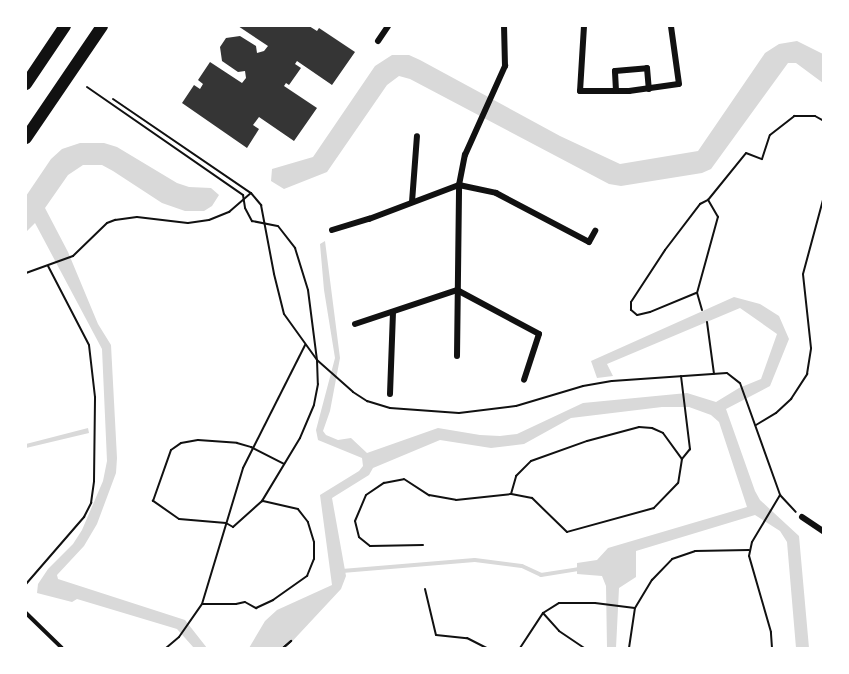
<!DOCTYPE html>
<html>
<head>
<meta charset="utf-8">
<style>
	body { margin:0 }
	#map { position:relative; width:849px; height:674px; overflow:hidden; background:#fff; font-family:Roboto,sans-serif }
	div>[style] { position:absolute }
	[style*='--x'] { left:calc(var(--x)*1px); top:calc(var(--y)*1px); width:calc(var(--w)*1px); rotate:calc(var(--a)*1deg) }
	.water>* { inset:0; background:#d9d9d9 }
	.stream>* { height:4px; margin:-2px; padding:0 2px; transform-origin:2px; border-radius:2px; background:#d9d9d9 }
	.building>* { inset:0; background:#353535 }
	.path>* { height:2px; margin:-1px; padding:0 1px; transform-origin:1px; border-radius:1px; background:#111 }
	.service>* { height:4px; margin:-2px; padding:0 2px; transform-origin:2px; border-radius:2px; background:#111 }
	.minor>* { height:6px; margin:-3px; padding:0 3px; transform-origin:3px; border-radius:3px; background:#111 }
	.trunk>* { height:12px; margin:-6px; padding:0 6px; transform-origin:6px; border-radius:6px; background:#111 }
	span { translate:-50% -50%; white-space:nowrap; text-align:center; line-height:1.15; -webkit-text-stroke:5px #fff; paint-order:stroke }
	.frame { position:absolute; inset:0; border:27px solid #fff; pointer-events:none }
</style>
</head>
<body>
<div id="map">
	<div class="water">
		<div style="clip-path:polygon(797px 41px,823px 54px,823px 83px,796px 63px,788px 63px,711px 169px,702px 173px,621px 186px,609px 184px,410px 79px,399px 76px,387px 85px,327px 172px,284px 189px,271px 181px,272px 169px,313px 157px,375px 66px,392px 55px,409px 55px,420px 60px,560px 136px,620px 164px,698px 151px,765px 53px,779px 44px)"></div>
		<div style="clip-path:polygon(80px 143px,104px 143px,117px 147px,177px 183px,189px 187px,211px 188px,219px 195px,212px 206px,204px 211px,185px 211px,162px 203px,113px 171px,102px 165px,83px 165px,68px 175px,45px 208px,68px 252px,98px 324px,111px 345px,117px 458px,116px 473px,97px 524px,84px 546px,57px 575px,58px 579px,185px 620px,207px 648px,194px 648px,177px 629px,77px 599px,72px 602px,37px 593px,38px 584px,48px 569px,73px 544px,82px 530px,103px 481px,107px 461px,102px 349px,35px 223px,26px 232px,26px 196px,51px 159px,62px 149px)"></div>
		<div style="clip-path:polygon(325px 241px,340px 358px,330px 411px,323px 431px,326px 435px,338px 440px,351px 438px,367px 453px,438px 428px,480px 435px,500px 436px,517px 434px,583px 403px,687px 393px,716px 402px,739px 388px,761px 379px,777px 334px,740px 308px,607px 364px,613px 376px,597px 378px,591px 361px,734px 297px,760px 304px,779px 316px,789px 339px,770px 386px,726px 409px,755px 491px,760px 500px,799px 536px,809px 648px,796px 648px,787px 542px,780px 531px,755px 515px,636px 551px,636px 577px,619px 588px,616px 648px,607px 648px,606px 586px,602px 576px,577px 574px,577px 563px,597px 560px,608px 548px,747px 507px,719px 422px,711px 415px,689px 407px,662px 407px,571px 418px,524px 444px,491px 448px,440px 440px,373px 468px,369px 475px,332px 498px,346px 576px,341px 589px,286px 648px,249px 648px,265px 621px,277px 610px,332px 585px,320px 495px,359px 471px,363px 466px,362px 458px,318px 440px,316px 430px,335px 358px,324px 290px,320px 244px)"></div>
		<div style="clip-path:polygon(88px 428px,89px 433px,26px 448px,26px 444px)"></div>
	</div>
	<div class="stream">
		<div style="--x:342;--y:571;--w:133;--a:-4.7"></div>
		<div style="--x:475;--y:560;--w:47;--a:7.3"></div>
		<div style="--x:522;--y:566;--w:21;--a:25"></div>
		<div style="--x:541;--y:575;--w:36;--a:-9"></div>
	</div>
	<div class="building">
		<div style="clip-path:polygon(238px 26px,309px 26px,317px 31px,319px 28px,355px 52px,332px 85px,297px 61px,295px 64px,301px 68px,289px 85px,286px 83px,284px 86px,317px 108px,294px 141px,259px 117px,253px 125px,259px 129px,247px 148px,182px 103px,194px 85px,200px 89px,203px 84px,198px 80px,210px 62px,242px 83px,246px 78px,245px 71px,238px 72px,222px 61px,220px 47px,226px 38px,240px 36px,256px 46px,257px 53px,264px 51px,268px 46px)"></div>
	</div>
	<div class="path">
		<div style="--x:87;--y:87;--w:190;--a:34.7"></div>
		<div style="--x:243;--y:195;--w:13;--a:81"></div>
		<div style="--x:245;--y:208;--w:15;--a:62"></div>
		<div style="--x:252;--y:221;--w:26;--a:11"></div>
		<div style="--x:278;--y:226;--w:28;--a:52"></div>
		<div style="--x:295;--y:248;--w:44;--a:72.8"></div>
		<div style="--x:308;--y:290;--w:71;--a:82.7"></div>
		<div style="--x:317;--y:360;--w:24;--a:88"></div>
		<div style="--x:318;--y:384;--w:21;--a:101"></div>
		<div style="--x:314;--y:405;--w:36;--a:113"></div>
		<div style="--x:300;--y:438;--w:74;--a:121.1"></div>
		<div style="--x:262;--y:501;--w:39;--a:138"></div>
		<div style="--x:233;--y:527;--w:8;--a:-150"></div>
		<div style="--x:226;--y:523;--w:47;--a:-175.1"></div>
		<div style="--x:179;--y:519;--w:32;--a:-145"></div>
		<div style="--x:153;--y:501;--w:54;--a:-70.6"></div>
		<div style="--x:171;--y:450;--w:12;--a:-35"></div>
		<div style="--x:181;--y:443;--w:17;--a:-10"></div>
		<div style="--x:198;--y:440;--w:39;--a:4"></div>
		<div style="--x:237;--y:443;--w:15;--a:16"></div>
		<div style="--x:251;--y:447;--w:37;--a:27"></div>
		<div style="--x:113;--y:99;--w:167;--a:34.3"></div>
		<div style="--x:251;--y:193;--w:16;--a:50"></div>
		<div style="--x:261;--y:205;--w:70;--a:79.3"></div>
		<div style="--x:274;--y:274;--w:41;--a:76"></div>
		<div style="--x:284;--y:314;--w:57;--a:54.3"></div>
		<div style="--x:317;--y:360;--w:48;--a:41.6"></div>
		<div style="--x:353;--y:392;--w:17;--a:33"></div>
		<div style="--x:367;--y:401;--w:24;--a:17"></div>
		<div style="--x:390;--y:408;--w:69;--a:4.1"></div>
		<div style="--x:459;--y:413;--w:57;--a:-7"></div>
		<div style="--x:516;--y:406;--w:70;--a:-16.6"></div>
		<div style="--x:583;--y:386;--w:29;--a:-10"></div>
		<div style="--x:612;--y:381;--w:115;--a:-4"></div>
		<div style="--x:727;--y:373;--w:16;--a:38"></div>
		<div style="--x:740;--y:383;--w:119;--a:70.3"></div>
		<div style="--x:780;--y:495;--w:23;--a:47"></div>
		<div style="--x:26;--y:273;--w:50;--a:-19.9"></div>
		<div style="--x:73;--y:256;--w:47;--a:-44.1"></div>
		<div style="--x:107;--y:223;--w:9;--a:-21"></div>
		<div style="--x:115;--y:220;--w:22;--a:-8"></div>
		<div style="--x:137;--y:217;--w:51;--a:6.7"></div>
		<div style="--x:188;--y:223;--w:21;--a:-8"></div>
		<div style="--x:209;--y:220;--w:22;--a:-22"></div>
		<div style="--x:229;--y:212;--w:29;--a:-41"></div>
		<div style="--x:696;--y:293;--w:50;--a:157.6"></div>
		<div style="--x:650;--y:312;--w:13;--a:167"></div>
		<div style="--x:637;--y:315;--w:8;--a:-140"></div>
		<div style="--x:631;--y:310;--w:8;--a:-90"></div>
		<div style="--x:631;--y:302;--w:62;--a:-56.8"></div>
		<div style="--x:665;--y:250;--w:58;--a:-52.7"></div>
		<div style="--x:700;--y:204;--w:9;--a:-27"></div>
		<div style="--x:702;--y:310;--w:18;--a:-106"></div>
		<div style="--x:697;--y:293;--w:79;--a:-74.6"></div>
		<div style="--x:718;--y:217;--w:20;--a:-120"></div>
		<div style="--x:708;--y:200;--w:60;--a:-51"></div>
		<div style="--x:746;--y:153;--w:17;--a:21"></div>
		<div style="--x:762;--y:159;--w:25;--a:-72"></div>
		<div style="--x:770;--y:135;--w:31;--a:-38"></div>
		<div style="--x:794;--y:116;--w:21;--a:0"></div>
		<div style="--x:815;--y:116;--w:10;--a:29"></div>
		<div style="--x:707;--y:322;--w:52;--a:82.3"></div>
		<div style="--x:681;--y:376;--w:74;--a:83"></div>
		<div style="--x:690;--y:449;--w:13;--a:129"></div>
		<div style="--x:682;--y:459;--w:24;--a:99"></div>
		<div style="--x:678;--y:483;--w:35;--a:134"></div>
		<div style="--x:654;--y:508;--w:90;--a:164.6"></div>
		<div style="--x:567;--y:532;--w:49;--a:-135.8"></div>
		<div style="--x:532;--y:498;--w:21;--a:-169"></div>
		<div style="--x:511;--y:494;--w:19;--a:-74"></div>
		<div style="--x:516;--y:476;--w:21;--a:-45"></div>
		<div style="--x:531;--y:461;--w:59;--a:-19.7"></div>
		<div style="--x:587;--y:441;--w:54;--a:-15.1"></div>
		<div style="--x:639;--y:427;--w:13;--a:4"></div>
		<div style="--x:652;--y:428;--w:12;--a:24"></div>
		<div style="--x:663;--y:433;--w:32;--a:54"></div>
		<div style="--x:756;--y:425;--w:23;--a:-31"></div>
		<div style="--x:776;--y:413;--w:21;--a:-43"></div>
		<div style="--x:791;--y:399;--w:30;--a:-57"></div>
		<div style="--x:807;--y:374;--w:26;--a:-81"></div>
		<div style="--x:811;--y:348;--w:74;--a:-96.2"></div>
		<div style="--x:803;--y:274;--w:81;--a:-74.9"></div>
		<div style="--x:423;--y:545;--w:53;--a:178.9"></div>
		<div style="--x:370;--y:546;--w:14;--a:-141"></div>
		<div style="--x:359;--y:537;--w:16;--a:-104"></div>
		<div style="--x:355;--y:521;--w:28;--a:-67"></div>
		<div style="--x:366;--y:495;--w:22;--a:-34"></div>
		<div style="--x:384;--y:483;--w:20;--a:-11"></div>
		<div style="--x:404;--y:479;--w:30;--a:33"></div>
		<div style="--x:429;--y:495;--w:27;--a:10"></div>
		<div style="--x:456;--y:500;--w:55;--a:-6.2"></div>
		<div style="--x:26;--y:584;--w:89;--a:-49.1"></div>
		<div style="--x:84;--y:517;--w:16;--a:-63"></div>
		<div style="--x:91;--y:503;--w:22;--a:-82"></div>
		<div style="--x:94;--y:481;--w:84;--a:-89.3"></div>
		<div style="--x:95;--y:397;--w:52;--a:-96.6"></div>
		<div style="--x:89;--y:345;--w:89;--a:-117.4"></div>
		<div style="--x:425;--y:589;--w:47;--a:76.6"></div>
		<div style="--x:436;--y:635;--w:31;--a:6"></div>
		<div style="--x:467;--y:638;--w:22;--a:27"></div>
		<div style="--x:203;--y:604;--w:33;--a:0"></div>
		<div style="--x:236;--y:604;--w:9;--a:-13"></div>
		<div style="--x:245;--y:602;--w:13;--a:29"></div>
		<div style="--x:256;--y:608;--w:19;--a:-25"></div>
		<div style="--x:273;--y:600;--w:42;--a:-35.2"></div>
		<div style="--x:307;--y:576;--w:18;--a:-68"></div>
		<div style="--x:314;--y:559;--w:17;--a:-90"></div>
		<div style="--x:314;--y:542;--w:21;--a:-107"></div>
		<div style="--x:308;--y:522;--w:16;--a:-128"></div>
		<div style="--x:298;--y:509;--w:37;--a:-167"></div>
		<div style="--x:543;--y:613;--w:24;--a:48"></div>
		<div style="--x:559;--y:631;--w:30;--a:34"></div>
		<div style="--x:166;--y:648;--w:17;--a:-40"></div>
		<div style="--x:179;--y:637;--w:40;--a:-55.1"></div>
		<div style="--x:202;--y:604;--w:142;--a:-73.2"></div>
		<div style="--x:243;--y:468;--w:138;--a:-63.2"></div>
		<div style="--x:283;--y:648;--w:11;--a:-41"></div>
		<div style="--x:291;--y:641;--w:11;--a:139"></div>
		<div style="--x:520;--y:648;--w:42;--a:-56.7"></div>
		<div style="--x:543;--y:613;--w:19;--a:-32"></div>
		<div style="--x:559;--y:603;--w:36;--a:0"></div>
		<div style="--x:595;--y:603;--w:40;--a:7.1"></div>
		<div style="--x:629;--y:648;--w:40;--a:-81.5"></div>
		<div style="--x:635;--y:608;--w:33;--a:-59"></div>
		<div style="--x:652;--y:580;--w:29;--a:-46"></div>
		<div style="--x:672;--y:559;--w:24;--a:-19"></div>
		<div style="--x:695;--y:551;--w:54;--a:-1.1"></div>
		<div style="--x:772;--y:648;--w:16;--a:-94"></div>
		<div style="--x:771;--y:632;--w:79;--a:-106.1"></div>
		<div style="--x:749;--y:556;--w:14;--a:-78"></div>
		<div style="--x:752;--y:542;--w:55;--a:-59.2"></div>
	</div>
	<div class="service">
		<div style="--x:26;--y:613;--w:50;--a:44.2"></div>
	</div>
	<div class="minor">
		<div style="--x:584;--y:26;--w:65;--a:93.5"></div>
		<div style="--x:580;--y:91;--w:49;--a:0"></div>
		<div style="--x:629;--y:91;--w:50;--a:-8"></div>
		<div style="--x:679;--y:84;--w:59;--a:-97.9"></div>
		<div style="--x:378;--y:41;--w:18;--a:-56"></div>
		<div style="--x:616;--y:91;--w:20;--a:-93"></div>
		<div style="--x:615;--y:71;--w:32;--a:-5"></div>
		<div style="--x:647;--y:68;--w:21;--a:85"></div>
		<div style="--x:412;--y:202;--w:66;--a:-85.7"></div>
		<div style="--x:332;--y:230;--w:39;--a:-17"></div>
		<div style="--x:369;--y:219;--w:96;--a:-20.7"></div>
		<div style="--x:459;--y:185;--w:38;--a:12"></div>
		<div style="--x:496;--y:193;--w:105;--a:27.8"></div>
		<div style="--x:589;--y:242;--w:13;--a:-61"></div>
		<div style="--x:355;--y:324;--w:108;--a:-18.4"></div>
		<div style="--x:457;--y:290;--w:93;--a:28.2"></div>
		<div style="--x:539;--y:334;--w:48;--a:108.1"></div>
		<div style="--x:457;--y:356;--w:171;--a:-89.3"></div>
		<div style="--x:459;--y:185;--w:31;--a:-79"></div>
		<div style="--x:465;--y:155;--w:98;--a:-65.8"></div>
		<div style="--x:505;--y:66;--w:40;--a:-91.4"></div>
		<div style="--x:390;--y:394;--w:82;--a:-87.9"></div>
		<div style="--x:802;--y:517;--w:27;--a:34"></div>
	</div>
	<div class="trunk">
		<div style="--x:26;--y:84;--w:70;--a:-56.1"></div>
		<div style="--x:26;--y:138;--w:135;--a:-55.8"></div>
	</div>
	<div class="frame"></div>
</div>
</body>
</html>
